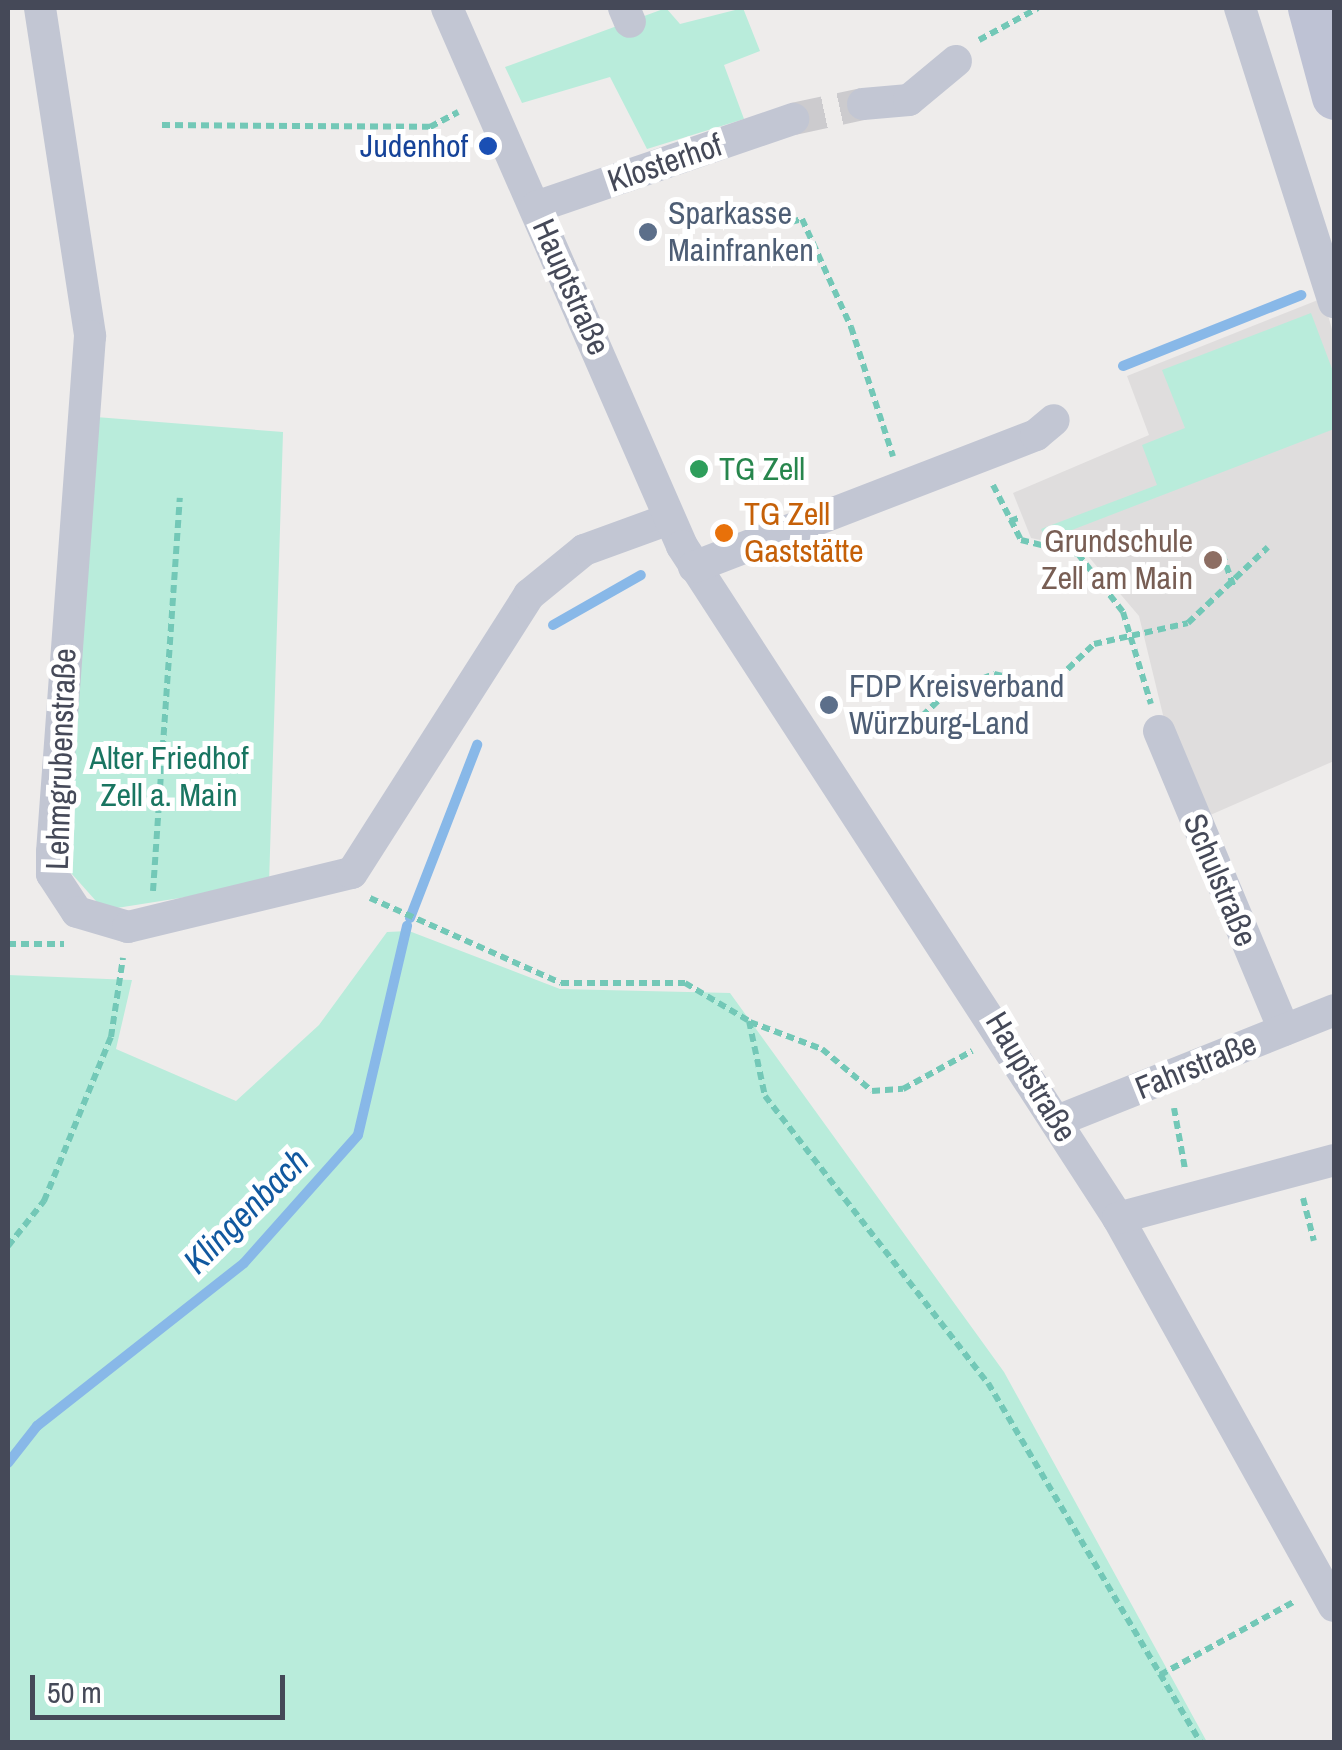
<!DOCTYPE html>
<html>
<head>
<meta charset="utf-8">
<style>
	body { margin:0 }
	#map { position:relative; width:1342px; height:1750px; overflow:hidden; background:#eeeceb; font-family:"Archivo Narrow",sans-serif }
	div>[style] { position:absolute }
	[style*='--x'] { left:calc(var(--x)*1px); top:calc(var(--y)*1px); width:calc(var(--w)*1px); rotate:calc(var(--a)*1deg) }
	.education>* { inset:0; background:#dfdddd }
	.green>* { inset:0; background:#b9ecdb }
	.stream>* { height:10px; margin:-5px; padding:0 5px; transform-origin:5px; border-radius:5px; background:#88b8e8 }
	.street-tunnel>* { height:32px; margin-top:-16px; transform-origin:0; background:repeating-linear-gradient(90deg,#cccbce 0 32px,transparent 0 48px) }
	.path>* { height:6px; margin-top:-3px; transform-origin:0; background:repeating-linear-gradient(90deg,#73c8b7 0 8px,transparent 0 13px) }
	.street>* { height:32px; margin:-16px; padding:0 16px; transform-origin:16px; border-radius:16px; background:#c2c6d3 }
	.secondary>* { height:45px; margin:-22.5px; padding:0 22.5px; transform-origin:22.5px; border-radius:22.5px; background:#bec2d4 }
	.dots>* { width:28px; height:28px; translate:-50% -50%; box-sizing:border-box; border:5px solid #fff; border-radius:50% }
	span { translate:-50% -50%; white-space:nowrap; text-align:center; line-height:1.15; -webkit-text-stroke:10px #fff; paint-order:stroke }
	.transit-label { font-size:32px; color:#164399 }
	.right { translate:-100% -50%; text-align:right }
	.street-label { font-size:32px; color:#454958 }
	.service-label { font-size:32px; color:#4e5e75 }
	.left { translate:0 -50%; text-align:left }
	.leisure-label { font-size:32px; color:#27864d }
	.food-label { font-size:32px; color:#c56008 }
	.education-label { font-size:32px; color:#785e54 }
	.park-label { font-size:32px; color:#197561 }
	.water-label { font-size:35px; color:#11589f; font-style:italic }
	.frame { position:absolute; inset:0; border:10px solid #454958; pointer-events:none }
	.scale { position:absolute; left:30px; top:1675px; width:255px; height:45px; box-sizing:border-box; border:5px solid #454958; border-top:0; padding-left:12px; font-size:30px; line-height:35px; white-space:nowrap; color:#454958; -webkit-text-stroke:8px #fff; paint-order:stroke }
</style>
</head>
<body>
<div id="map">
	<div class="education">
		<div style="clip-path:polygon(1323px 298px,1334px 336px,1334px 761px,1208px 816px,1164px 719px,1139px 616px,1082px 549px,1031px 538px,1013px 493px,1149px 435px,1127px 376px)"></div>
	</div>
	<div class="green">
		<div style="clip-path:polygon(666px 8px,680px 24px,743px 8px,760px 51px,724px 65px,744px 119px,647px 149px,610px 77px,522px 103px,505px 67px)"></div>
		<div style="clip-path:polygon(1311px 313px,1334px 374px,1334px 429px,1046px 540px,1041px 529px,1157px 485px,1142px 445px,1185px 428px,1162px 370px)"></div>
		<div style="clip-path:polygon(96px 417px,283px 432px,269px 884px,104px 910px,63px 864px)"></div>
		<div style="clip-path:polygon(409px 931px,560px 989px,730px 993px,1004px 1372px,1207px 1742px,8px 1742px,8px 975px,132px 980px,116px 1049px,236px 1101px,319px 1025px,387px 932px)"></div>
	</div>
	<div class="stream">
		<div style="--x:1123;--y:366;--w:192;--a:-21.7"></div>
		<div style="--x:553;--y:625;--w:101;--a:-29.6"></div>
		<div style="--x:410;--y:918;--w:186;--a:-68.8"></div>
		<div style="--x:8;--y:1463;--w:47;--a:-51.9"></div>
		<div style="--x:37;--y:1426;--w:263;--a:-38.2"></div>
		<div style="--x:244;--y:1263;--w:171;--a:-48.3"></div>
		<div style="--x:358;--y:1135;--w:215;--a:-76.8"></div>
	</div>
	<div class="street-tunnel">
		<div style="--x:793;--y:119;--w:72;--a:-12.1"></div>
	</div>
	<div class="path">
		<div style="--x:979;--y:40;--w:67;--a:-28.5"></div>
		<div style="--x:162;--y:125;--w:268;--a:0.4"></div>
		<div style="--x:430;--y:127;--w:32;--a:-28"></div>
		<div style="--x:791;--y:222;--w:11;--a:-15"></div>
		<div style="--x:802;--y:219;--w:119;--a:65.6"></div>
		<div style="--x:851;--y:327;--w:136;--a:72"></div>
		<div style="--x:993;--y:485;--w:62;--a:63"></div>
		<div style="--x:1021;--y:540;--w:59;--a:13.8"></div>
		<div style="--x:1078;--y:554;--w:73;--a:52.2"></div>
		<div style="--x:1123;--y:612;--w:96;--a:73.1"></div>
		<div style="--x:1010;--y:521;--w:12;--a:-20"></div>
		<div style="--x:1222;--y:553;--w:36;--a:71"></div>
		<div style="--x:913;--y:725;--w:46;--a:-44.1"></div>
		<div style="--x:946;--y:693;--w:52;--a:-21.6"></div>
		<div style="--x:994;--y:674;--w:57;--a:13.3"></div>
		<div style="--x:1049;--y:687;--w:62;--a:-43.7"></div>
		<div style="--x:1094;--y:644;--w:96;--a:-12.6"></div>
		<div style="--x:1188;--y:623;--w:110;--a:-43.5"></div>
		<div style="--x:153;--y:891;--w:394;--a:-86.1"></div>
		<div style="--x:370;--y:898;--w:209;--a:24"></div>
		<div style="--x:561;--y:983;--w:124;--a:0"></div>
		<div style="--x:685;--y:983;--w:74;--a:30.7"></div>
		<div style="--x:749;--y:1021;--w:77;--a:78"></div>
		<div style="--x:765;--y:1096;--w:363;--a:52.2"></div>
		<div style="--x:988;--y:1383;--w:417;--a:59.4"></div>
		<div style="--x:8;--y:944;--w:56;--a:0"></div>
		<div style="--x:750;--y:1022;--w:77;--a:20.6"></div>
		<div style="--x:822;--y:1049;--w:65;--a:40"></div>
		<div style="--x:872;--y:1091;--w:31;--a:-4"></div>
		<div style="--x:903;--y:1089;--w:79;--a:-28.8"></div>
		<div style="--x:1174;--y:1108;--w:62;--a:79.8"></div>
		<div style="--x:1303;--y:1198;--w:44;--a:75.7"></div>
		<div style="--x:8;--y:1246;--w:58;--a:-51.3"></div>
		<div style="--x:44;--y:1201;--w:177;--a:-67.8"></div>
		<div style="--x:111;--y:1037;--w:80;--a:-81.4"></div>
		<div style="--x:1160;--y:1675;--w:154;--a:-28.7"></div>
	</div>
	<div class="street">
		<div style="--x:40;--y:8;--w:332;--a:81.3"></div>
		<div style="--x:90;--y:336;--w:517;--a:94.21"></div>
		<div style="--x:52;--y:852;--w:22;--a:90"></div>
		<div style="--x:52;--y:874;--w:45;--a:56.7"></div>
		<div style="--x:77;--y:912;--w:53;--a:16.4"></div>
		<div style="--x:128;--y:927;--w:230;--a:-13.6"></div>
		<div style="--x:352;--y:873;--w:330;--a:-57.5"></div>
		<div style="--x:529;--y:595;--w:71;--a:-39.3"></div>
		<div style="--x:584;--y:550;--w:90;--a:-20"></div>
		<div style="--x:447;--y:8;--w:587;--a:66.4"></div>
		<div style="--x:682;--y:546;--w:801;--a:57.02"></div>
		<div style="--x:1118;--y:1218;--w:444;--a:60.9"></div>
		<div style="--x:624;--y:8;--w:15;--a:67"></div>
		<div style="--x:1240;--y:8;--w:309;--a:72.3"></div>
		<div style="--x:863;--y:104;--w:46;--a:-5"></div>
		<div style="--x:909;--y:100;--w:61;--a:-39.7"></div>
		<div style="--x:536;--y:207;--w:272;--a:-18.9"></div>
		<div style="--x:694;--y:567;--w:367;--a:-21.1"></div>
		<div style="--x:1036;--y:435;--w:23;--a:-40"></div>
		<div style="--x:1159;--y:731;--w:324;--a:67.3"></div>
		<div style="--x:1057;--y:1121;--w:298;--a:-21.8"></div>
		<div style="--x:1118;--y:1218;--w:224;--a:-15"></div>
	</div>
	<div class="secondary">
		<div style="--x:1310;--y:8;--w:92;--a:74.9"></div>
	</div>
	<div class="dots">
		<div style="left:488px;top:146px;background:#1a4fb4"></div>
		<div style="left:648px;top:232px;background:#5c6f8a"></div>
		<div style="left:699px;top:469px;background:#2e9e5b"></div>
		<div style="left:724px;top:533px;background:#e8710a"></div>
		<div style="left:1213px;top:560px;background:#8d6e63"></div>
		<div style="left:829px;top:705px;background:#5c6f8a"></div>
	</div>
	<div class="transit-label">
		<span class="right" style="left:468px;top:146px">Judenhof</span>
	</div>
	<div class="street-label">
		<span style="left:665px;top:163px;rotate:-19deg">Klosterhof</span>
		<span style="left:571px;top:287px;rotate:66deg">Hauptstraße</span>
		<span style="left:61px;top:759px;rotate:-88deg">Lehmgrubenstraße</span>
		<span style="left:1220px;top:880px;rotate:67deg">Schulstraße</span>
		<span style="left:1196px;top:1066px;rotate:-22deg">Fahrstraße</span>
		<span style="left:1031px;top:1077px;rotate:59deg">Hauptstraße</span>
	</div>
	<div class="service-label">
		<span class="left" style="left:668px;top:232px">Sparkasse<br>Mainfranken</span>
		<span class="left" style="left:849px;top:705px">FDP Kreisverband<br>Würzburg-Land</span>
	</div>
	<div class="leisure-label">
		<span class="left" style="left:719px;top:469px">TG Zell</span>
	</div>
	<div class="food-label">
		<span class="left" style="left:744px;top:533px">TG Zell<br>Gaststätte</span>
	</div>
	<div class="education-label">
		<span class="right" style="left:1193px;top:560px">Grundschule<br>Zell am Main</span>
	</div>
	<div class="park-label">
		<span style="left:169px;top:777px">Alter Friedhof<br>Zell a. Main</span>
	</div>
	<div class="water-label">
		<span style="left:246px;top:1211px;rotate:-45deg">Klingenbach</span>
	</div>
	<div class="frame"></div>
	<div class="scale">50 m</div>
</div>
</body>
</html>
